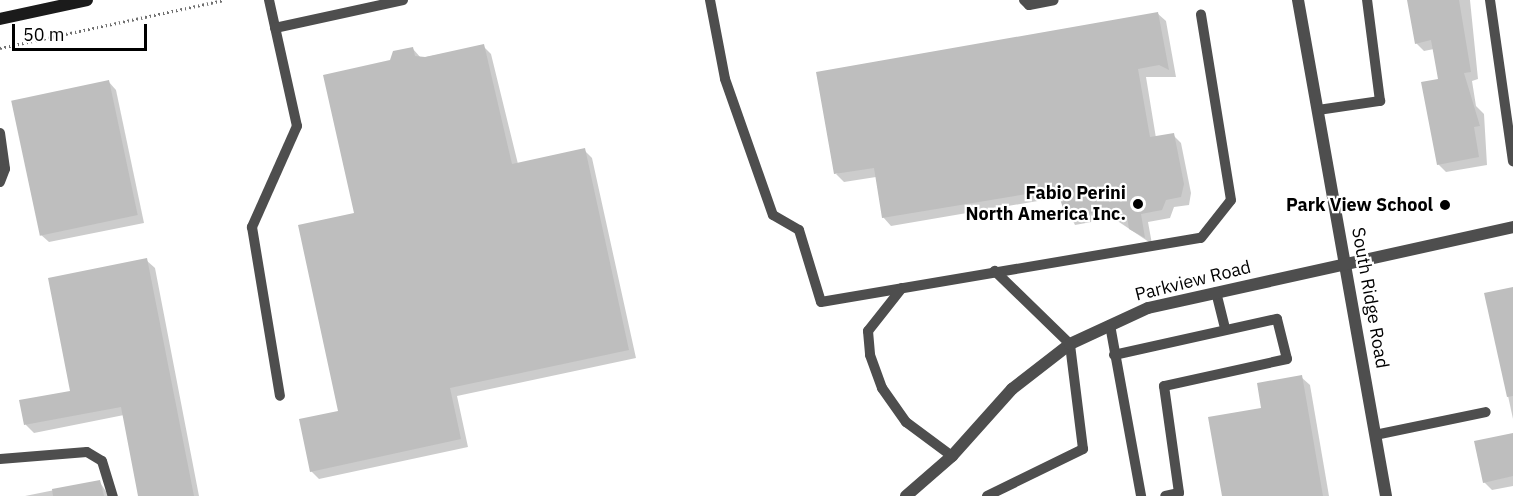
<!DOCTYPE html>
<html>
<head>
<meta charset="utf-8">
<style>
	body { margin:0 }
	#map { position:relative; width:1513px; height:496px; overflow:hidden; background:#fff; font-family:"IBM Plex Sans",sans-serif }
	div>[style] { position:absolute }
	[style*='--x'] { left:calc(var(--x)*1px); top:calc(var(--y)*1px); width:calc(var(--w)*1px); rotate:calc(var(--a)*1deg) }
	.shadow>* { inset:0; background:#0003 }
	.building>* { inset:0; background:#bebebe; transform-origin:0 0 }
	.path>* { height:3px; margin-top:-1.5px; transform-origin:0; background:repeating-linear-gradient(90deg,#707070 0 1.5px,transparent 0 4.5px) }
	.lane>* { height:10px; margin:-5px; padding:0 5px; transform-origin:5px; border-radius:5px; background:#4e4e4e }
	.street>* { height:12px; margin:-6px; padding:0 6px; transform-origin:6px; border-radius:6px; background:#4e4e4e }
	.secondary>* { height:12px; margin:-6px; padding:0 6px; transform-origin:6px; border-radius:6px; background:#1b1b1b }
	.dots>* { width:16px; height:16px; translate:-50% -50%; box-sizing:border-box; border:3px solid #fff; border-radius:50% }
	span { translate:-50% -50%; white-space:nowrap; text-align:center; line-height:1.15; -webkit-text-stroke:4.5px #fff; paint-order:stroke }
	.poi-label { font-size:18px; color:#000; font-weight:700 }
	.right { translate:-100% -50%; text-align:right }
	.street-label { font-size:18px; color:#000 }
	.scale { position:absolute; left:12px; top:24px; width:135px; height:27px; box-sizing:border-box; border:3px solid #000; border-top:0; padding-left:8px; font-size:18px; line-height:21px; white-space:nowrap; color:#000; -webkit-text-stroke:4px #fff; paint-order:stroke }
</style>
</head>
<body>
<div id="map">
	<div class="shadow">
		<div style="clip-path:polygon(1408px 0,1470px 0,1478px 79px,1472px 81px,1476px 106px,1484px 114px,1487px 165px,1446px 172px,1438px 164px,1439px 80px,1434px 49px,1424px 51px,1416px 43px)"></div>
		<div style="clip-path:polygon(1157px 13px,1166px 21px,1176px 77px,1146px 77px,1156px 138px,1173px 135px,1181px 143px,1191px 193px,1189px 205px,1174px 207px,1170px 218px,1148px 222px,1152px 244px,1113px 218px,1075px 225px,1061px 197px,891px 226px,883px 217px,876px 177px,844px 182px,836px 174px)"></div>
		<div style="clip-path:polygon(483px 46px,491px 54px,518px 164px,584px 150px,592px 158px,636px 358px,457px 396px,468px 447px,319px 479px,311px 471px,340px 412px,355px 214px,391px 62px,413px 49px,421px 58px)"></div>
		<div style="clip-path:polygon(108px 81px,116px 90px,144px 223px,49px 242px,40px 234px)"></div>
		<div style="clip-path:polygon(146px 260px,155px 268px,199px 496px,140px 496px,124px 415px,34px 433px,26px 425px,21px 402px,72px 392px)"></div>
		<div style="clip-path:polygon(1513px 288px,1513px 419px,1486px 294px)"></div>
		<div style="clip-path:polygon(1301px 377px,1310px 385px,1329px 496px,1223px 496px,1263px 410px)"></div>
		<div style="clip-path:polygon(1513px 434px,1513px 486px,1492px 490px,1484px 482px)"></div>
		<div style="clip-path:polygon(99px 481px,109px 496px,25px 496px)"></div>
	</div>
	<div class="building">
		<div style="clip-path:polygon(1407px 0,1459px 0,1471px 72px,1464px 73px,1480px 126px,1474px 127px,1479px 157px,1437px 165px,1421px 82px,1438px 79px,1431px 40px,1415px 44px)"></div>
		<div style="clip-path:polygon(1158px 12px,1169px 70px,1159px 65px,1138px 69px,1150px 137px,1174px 133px,1184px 184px,1181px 197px,1166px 200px,1162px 210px,1141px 214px,1145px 238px,1129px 229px,1127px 216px,1112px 219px,1105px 211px,1066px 218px,1057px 189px,882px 218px,874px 168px,834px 174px,816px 72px)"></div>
		<div style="clip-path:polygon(484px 44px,512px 164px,585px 148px,629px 350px,450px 388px,461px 439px,310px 472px,299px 419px,338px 411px,298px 225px,354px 213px,323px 75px,390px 60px,393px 51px,413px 47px,415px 56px,425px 57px)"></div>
		<div style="left:109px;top:80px;width:138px;height:100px;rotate:78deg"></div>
		<div style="clip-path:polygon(147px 258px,194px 496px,138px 496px,121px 407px,24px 425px,19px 400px,70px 391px,48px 278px)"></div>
		<div style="clip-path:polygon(1513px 287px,1513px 396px,1507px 397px,1484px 293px)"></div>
		<div style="clip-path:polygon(1302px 375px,1323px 496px,1222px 496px,1208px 417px,1261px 408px,1257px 383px)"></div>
		<div style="clip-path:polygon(1513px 433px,1513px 476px,1483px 483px,1474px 441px)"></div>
		<div style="clip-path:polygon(100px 480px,104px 496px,53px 496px,52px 489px)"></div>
	</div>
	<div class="path">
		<div style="--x:0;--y:48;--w:228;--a:-12.1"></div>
	</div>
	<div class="lane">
		<div style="--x:269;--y:0;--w:129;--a:77.5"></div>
		<div style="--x:297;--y:126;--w:111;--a:114"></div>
		<div style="--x:252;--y:227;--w:171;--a:80.6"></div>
		<div style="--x:710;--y:0;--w:80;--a:79.2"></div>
		<div style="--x:725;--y:79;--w:144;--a:70.6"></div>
		<div style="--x:773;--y:215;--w:30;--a:30"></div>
		<div style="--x:799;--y:230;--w:75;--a:73"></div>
		<div style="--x:821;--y:302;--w:385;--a:-9.6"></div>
		<div style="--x:1201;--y:238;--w:48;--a:-51.7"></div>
		<div style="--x:1231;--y:200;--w:188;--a:-99.2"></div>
		<div style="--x:1024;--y:0;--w:7;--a:45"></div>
		<div style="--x:1029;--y:5;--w:25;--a:-11"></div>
		<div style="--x:1490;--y:0;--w:163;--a:81.9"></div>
		<div style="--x:275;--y:28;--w:131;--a:-12.3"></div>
		<div style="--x:1318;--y:110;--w:63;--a:-8.3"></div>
		<div style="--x:1380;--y:101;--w:102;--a:-97.3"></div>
		<div style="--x:0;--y:133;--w:36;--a:82"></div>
		<div style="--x:5;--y:169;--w:14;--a:111"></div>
		<div style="--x:902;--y:288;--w:55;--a:128.3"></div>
		<div style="--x:868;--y:331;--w:24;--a:85"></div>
		<div style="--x:870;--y:355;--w:35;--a:70"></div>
		<div style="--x:882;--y:388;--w:42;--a:54.8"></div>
		<div style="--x:906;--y:422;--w:57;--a:36.5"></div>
		<div style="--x:1216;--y:292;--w:38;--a:76"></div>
		<div style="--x:1110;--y:325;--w:174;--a:79.7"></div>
		<div style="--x:1114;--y:355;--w:167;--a:-12.5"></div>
		<div style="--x:1277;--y:319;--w:41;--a:76"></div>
		<div style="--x:1287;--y:359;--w:126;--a:167.6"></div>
		<div style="--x:1164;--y:386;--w:108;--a:82"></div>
		<div style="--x:1179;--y:493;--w:14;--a:168"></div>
		<div style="--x:1375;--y:435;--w:113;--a:-11.7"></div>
		<div style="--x:0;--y:459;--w:87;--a:-4.6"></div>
		<div style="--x:87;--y:452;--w:17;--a:31"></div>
		<div style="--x:102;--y:461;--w:37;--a:73"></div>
		<div style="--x:987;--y:496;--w:107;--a:-26.1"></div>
		<div style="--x:1083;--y:449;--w:106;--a:-97.1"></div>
		<div style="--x:1070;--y:344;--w:105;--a:-135.8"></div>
	</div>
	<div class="street">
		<div style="--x:1298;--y:0;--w:504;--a:79.94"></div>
		<div style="--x:906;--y:496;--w:61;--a:-41"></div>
		<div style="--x:952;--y:456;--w:90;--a:-48.2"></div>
		<div style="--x:1012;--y:389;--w:73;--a:-37.8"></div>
		<div style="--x:1070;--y:344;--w:86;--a:-24.8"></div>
		<div style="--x:1148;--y:308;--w:374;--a:-12.5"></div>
	</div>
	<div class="secondary">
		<div style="--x:0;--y:19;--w:89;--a:-12.3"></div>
	</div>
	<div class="dots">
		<div style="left:1138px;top:204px;background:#000"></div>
		<div style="left:1445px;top:205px;background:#000"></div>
	</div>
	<div class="poi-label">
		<span class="right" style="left:1126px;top:204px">Fabio Perini<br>North America Inc.</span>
		<span class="right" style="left:1433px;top:205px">Park View School</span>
	</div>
	<div class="street-label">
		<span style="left:1193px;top:281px;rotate:-14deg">Parkview Road</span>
		<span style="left:1370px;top:298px;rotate:80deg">South Ridge Road</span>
	</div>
	<div class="scale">50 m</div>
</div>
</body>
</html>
